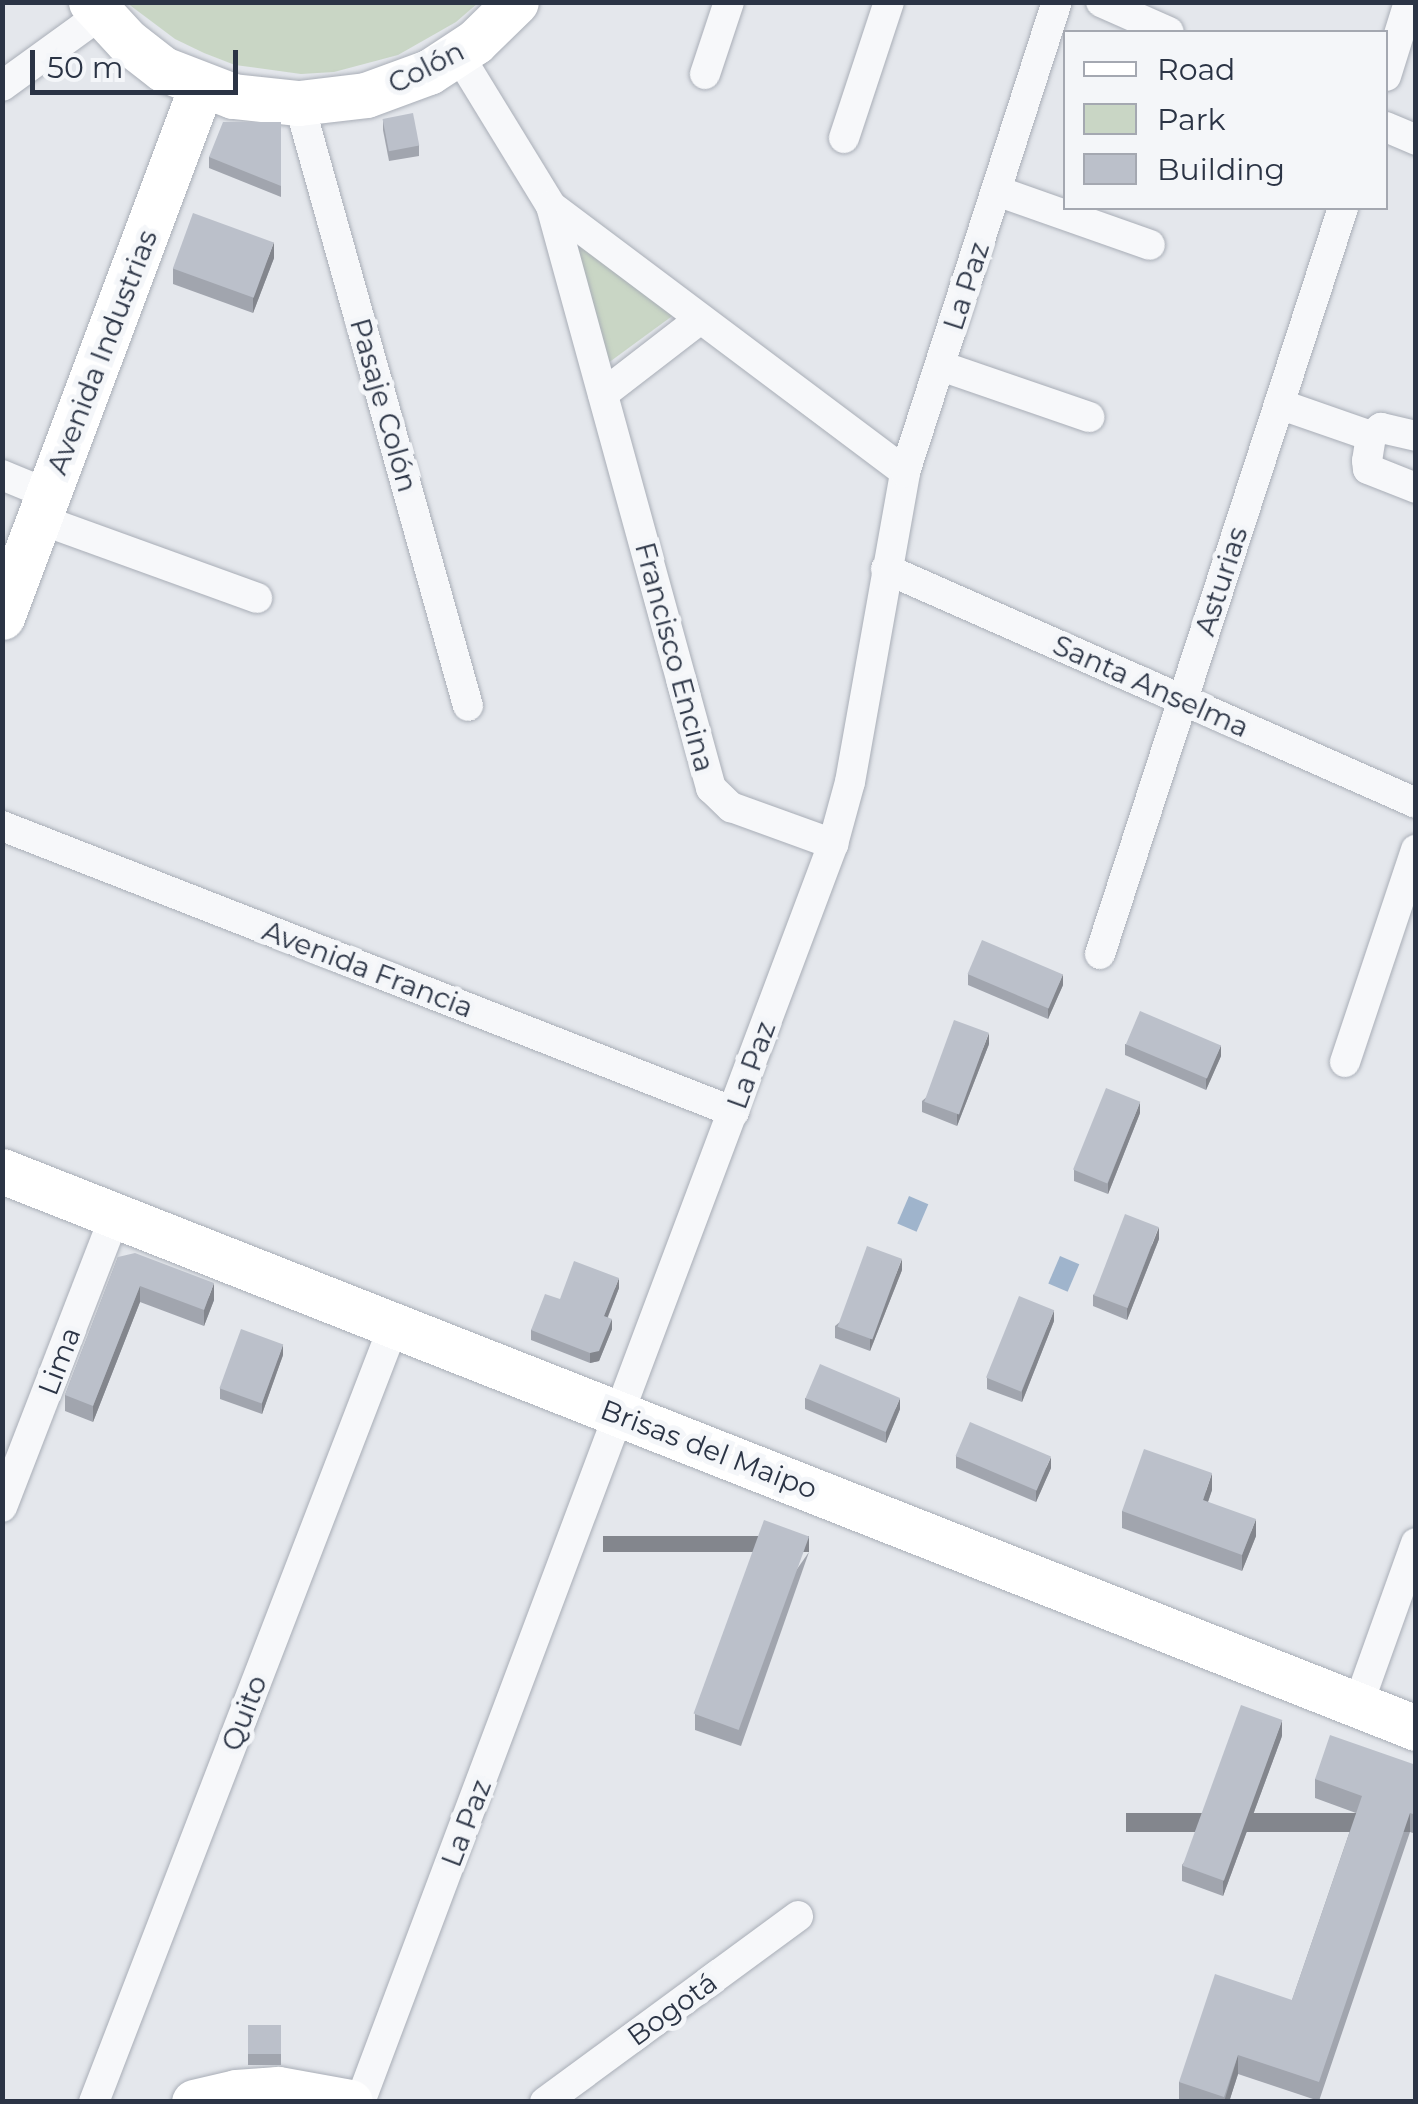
<!DOCTYPE html>
<html>
<head>
<meta charset="utf-8">
<style>
	body { margin:0 }
	#map { position:relative; width:1418px; height:2104px; overflow:hidden; background:#e4e7ec; font-family:Montserrat,sans-serif }
	div>[style] { position:absolute }
	[style*='--x'] { left:calc(var(--x)*1px); top:calc(var(--y)*1px); width:calc(var(--w)*1px); rotate:calc(var(--a)*1deg) }
	.green>* { inset:0; background:#c9d6c5 }
	.water>* { inset:0; background:#9fb4cc; transform-origin:0 0 }
	.roads { filter:drop-shadow(0 0 2px #a9aeb7) drop-shadow(0 0 2px #a9aeb7) }
	.street>* { height:30px; margin:-15px; padding:0 15px; transform-origin:15px; border-radius:15px; background:#f7f8fa }
	.secondary>* { height:45px; margin:-22.5px; padding:0 22.5px; transform-origin:22.5px; border-radius:22.5px; background:#fff }
	.wall>* { inset:0; background:#a1a5ae; transform-origin:0 0 }
	.shaded-wall>* { inset:0; background:#83868d; transform-origin:0 0 }
	.building>* { inset:0; background:#bbc0ca; transform-origin:0 0 }
	span { translate:-50% -50%; white-space:nowrap; text-align:center; line-height:1.15; -webkit-text-stroke:10px #f4f6f9; paint-order:stroke }
	.street-label { font-size:28px; color:#2b3445 }
	.frame { position:absolute; inset:0; border:5px solid #2b3445; pointer-events:none }
	.legend { position:absolute; left:1063px; top:30px; width:325px; height:180px; box-sizing:border-box; background:#f4f6f9; border:2px solid #a4a8b1; margin:0; padding:12px 18px; list-style:none; font-size:30px; color:#2b3445 }
	.legend li { display:flex; align-items:center; gap:20px; height:50px }
	.legend b { width:50px; border:2px solid #a4a8b1 }
	.scale { position:absolute; left:30px; top:50px; width:208px; height:45px; box-sizing:border-box; border:5px solid #2b3445; border-top:0; padding-left:12px; font-size:30px; line-height:35px; white-space:nowrap; color:#2b3445; -webkit-text-stroke:8px #f4f6f9; paint-order:stroke }
</style>
</head>
<body>
<div id="map">
	<div class="green">
		<div style="clip-path:polygon(127px 3px,478px 3px,456px 22px,398px 55px,334px 72px,301px 74px,235px 65px,204px 53px,175px 39px)"></div>
		<div style="clip-path:polygon(566px 232px,675px 314px,604px 366px)"></div>
	</div>
	<div class="water">
		<div style="left:909px;top:1196px;width:21px;height:30px;rotate:23deg"></div>
		<div style="left:1060px;top:1256px;width:21px;height:30px;rotate:23deg"></div>
	</div>
	<div class="roads">
		<div class="street">
			<div style="--x:1101;--y:2;--w:74;--a:23.8"></div>
			<div style="--x:458;--y:54;--w:178;--a:58.5"></div>
			<div style="--x:551;--y:206;--w:604;--a:74.63"></div>
			<div style="--x:711;--y:788;--w:28;--a:44"></div>
			<div style="--x:731;--y:807;--w:109;--a:19.9"></div>
			<div style="--x:705;--y:74;--w:76;--a:-71.6"></div>
			<div style="--x:1386;--y:76;--w:77;--a:-72.7"></div>
			<div style="--x:2;--y:86;--w:122;--a:-36"></div>
			<div style="--x:299;--y:103;--w:626;--a:74.34"></div>
			<div style="--x:1386;--y:127;--w:33;--a:23"></div>
			<div style="--x:844;--y:138;--w:143;--a:-71.7"></div>
			<div style="--x:997;--y:191;--w:162;--a:19.4"></div>
			<div style="--x:551;--y:206;--w:443;--a:36.9"></div>
			<div style="--x:941;--y:366;--w:157;--a:19"></div>
			<div style="--x:603;--y:394;--w:123;--a:-37.7"></div>
			<div style="--x:1279;--y:404;--w:97;--a:19.2"></div>
			<div style="--x:1416;--y:436;--w:36;--a:-167"></div>
			<div style="--x:1381;--y:428;--w:13;--a:141"></div>
			<div style="--x:1371;--y:436;--w:25;--a:99"></div>
			<div style="--x:1367;--y:461;--w:8;--a:83"></div>
			<div style="--x:1368;--y:469;--w:52;--a:21.6"></div>
			<div style="--x:2;--y:475;--w:50;--a:22.4"></div>
			<div style="--x:39;--y:519;--w:232;--a:19.9"></div>
			<div style="--x:886;--y:569;--w:579;--a:23.82"></div>
			<div style="--x:2;--y:826;--w:786;--a:21.34"></div>
			<div style="--x:1100;--y:954;--w:785;--a:-71.96"></div>
			<div style="--x:1345;--y:1062;--w:224;--a:-71.5"></div>
			<div style="--x:2;--y:1507;--w:313;--a:-68.8"></div>
			<div style="--x:1358;--y:1705;--w:172;--a:-70.3"></div>
			<div style="--x:94;--y:2102;--w:833;--a:-68.89"></div>
			<div style="--x:360;--y:2102;--w:1344;--a:-69.39"></div>
			<div style="--x:833;--y:844;--w:64;--a:-74.7"></div>
			<div style="--x:850;--y:782;--w:315;--a:-79.9"></div>
			<div style="--x:905;--y:472;--w:494;--a:-72.1"></div>
			<div style="--x:545;--y:2102;--w:314;--a:-36.3"></div>
		</div>
		<div class="secondary">
			<div style="--x:91;--y:2;--w:53;--a:47.3"></div>
			<div style="--x:127;--y:41;--w:46;--a:37.9"></div>
			<div style="--x:163;--y:69;--w:75;--a:21.1"></div>
			<div style="--x:233;--y:96;--w:66;--a:6.1"></div>
			<div style="--x:299;--y:103;--w:67;--a:-6.8"></div>
			<div style="--x:366;--y:95;--w:67;--a:-20.1"></div>
			<div style="--x:429;--y:72;--w:55;--a:-33.1"></div>
			<div style="--x:475;--y:42;--w:57;--a:-44.3"></div>
			<div style="--x:2;--y:617;--w:566;--a:-69.42"></div>
			<div style="--x:2;--y:1171;--w:1520;--a:21.5"></div>
			<div style="--x:194;--y:2102;--w:43;--a:-13.4"></div>
			<div style="--x:236;--y:2092;--w:42;--a:-4.1"></div>
			<div style="--x:278;--y:2089;--w:73;--a:10.2"></div>
		</div>
	</div>
	<div class="wall">
		<div style="clip-path:polygon(383px 119px,419px 145px,419px 156px,389px 161px,383px 130px)"></div>
		<div style="clip-path:polygon(281px 122px,281px 197px,209px 168px,209px 157px)"></div>
		<div style="clip-path:polygon(274px 258px,253px 313px,173px 284px,173px 268px)"></div>
		<div style="clip-path:polygon(968px 974px,1063px 985px,1048px 1019px,968px 985px)"></div>
		<div style="clip-path:polygon(989px 1044px,957px 1126px,922px 1112px,922px 1101px)"></div>
		<div style="clip-path:polygon(1125px 1044px,1221px 1056px,1206px 1090px,1125px 1055px)"></div>
		<div style="clip-path:polygon(1140px 1113px,1108px 1194px,1074px 1181px,1074px 1170px)"></div>
		<div style="clip-path:polygon(1159px 1239px,1127px 1320px,1093px 1306px,1093px 1295px)"></div>
		<div style="clip-path:polygon(118px 1257px,214px 1300px,204px 1326px,140px 1302px,93px 1422px,65px 1411px,65px 1395px)"></div>
		<div style="clip-path:polygon(902px 1270px,870px 1351px,835px 1338px,835px 1326px)"></div>
		<div style="clip-path:polygon(619px 1288px,608px 1317px,612px 1329px,599px 1361px,590px 1363px,531px 1340px,531px 1330px,560px 1299px)"></div>
		<div style="clip-path:polygon(1054px 1321px,1022px 1402px,987px 1389px,987px 1378px)"></div>
		<div style="clip-path:polygon(283px 1355px,262px 1414px,220px 1399px,220px 1388px)"></div>
		<div style="clip-path:polygon(805px 1398px,900px 1409px,886px 1443px,805px 1409px)"></div>
		<div style="clip-path:polygon(956px 1456px,1051px 1468px,1036px 1502px,956px 1468px)"></div>
		<div style="clip-path:polygon(1212px 1490px,1208px 1502px,1256px 1536px,1242px 1571px,1122px 1528px,1122px 1511px)"></div>
		<div style="clip-path:polygon(809px 1552px,741px 1746px,695px 1730px,695px 1714px)"></div>
		<div style="clip-path:polygon(1282px 1736px,1223px 1896px,1182px 1881px,1182px 1865px)"></div>
		<div style="clip-path:polygon(1416px 1765px,1416px 1834px,1410px 1832px,1319px 2101px,1238px 2074px,1229px 2102px,1179px 2101px,1179px 2082px,1292px 2000px,1356px 1813px,1315px 1798px,1315px 1779px)"></div>
		<div style="left:248px;top:2025px;width:33px;height:40px"></div>
	</div>
	<div class="shaded-wall">
		<div style="clip-path:polygon(274px 242px,274px 258px,253px 313px,253px 297px)"></div>
		<div style="clip-path:polygon(1063px 974px,1063px 985px,1048px 1019px,1048px 1008px)"></div>
		<div style="clip-path:polygon(989px 1033px,989px 1044px,957px 1126px,957px 1115px)"></div>
		<div style="clip-path:polygon(1221px 1045px,1221px 1056px,1206px 1090px,1206px 1079px)"></div>
		<div style="clip-path:polygon(1140px 1102px,1140px 1113px,1108px 1194px,1108px 1183px)"></div>
		<div style="clip-path:polygon(1159px 1227px,1159px 1239px,1127px 1320px,1127px 1309px)"></div>
		<div style="clip-path:polygon(902px 1259px,902px 1270px,870px 1351px,870px 1340px)"></div>
		<div style="clip-path:polygon(619px 1278px,619px 1288px,604px 1326px,604px 1316px)"></div>
		<div style="clip-path:polygon(214px 1283px,214px 1300px,204px 1326px,204px 1310px)"></div>
		<div style="clip-path:polygon(140px 1286px,140px 1302px,93px 1422px,93px 1406px)"></div>
		<div style="clip-path:polygon(1054px 1310px,1054px 1321px,1022px 1402px,1022px 1391px)"></div>
		<div style="clip-path:polygon(612px 1319px,612px 1329px,599px 1361px,590px 1363px,590px 1353px)"></div>
		<div style="clip-path:polygon(283px 1344px,283px 1355px,262px 1414px,262px 1403px)"></div>
		<div style="clip-path:polygon(900px 1398px,900px 1409px,886px 1443px,886px 1432px)"></div>
		<div style="clip-path:polygon(1051px 1457px,1051px 1468px,1036px 1502px,1036px 1491px)"></div>
		<div style="clip-path:polygon(1212px 1473px,1212px 1490px,1203px 1516px,1203px 1500px)"></div>
		<div style="clip-path:polygon(1256px 1519px,1256px 1536px,1242px 1571px,1242px 1555px)"></div>
		<div style="left:809px;top:1536px;width:16px;height:206px;rotate:90deg"></div>
		<div style="clip-path:polygon(1282px 1720px,1282px 1736px,1223px 1896px,1223px 1880px)"></div>
		<div style="left:1410px;top:1813px;width:19px;height:284px;rotate:90deg"></div>
		<div style="clip-path:polygon(1238px 2055px,1238px 2074px,1229px 2102px,1224px 2102px)"></div>
	</div>
	<div class="building">
		<div style="left:413px;top:113px;width:33px;height:31px;rotate:79deg"></div>
		<div style="clip-path:polygon(223px 122px,281px 122px,281px 186px,209px 157px)"></div>
		<div style="left:193px;top:213px;width:86px;height:59px;rotate:20deg"></div>
		<div style="left:982px;top:940px;width:88px;height:37px;rotate:23deg"></div>
		<div style="left:1140px;top:1011px;width:88px;height:36px;rotate:23deg"></div>
		<div style="left:954px;top:1020px;width:37px;height:87px;rotate:20deg"></div>
		<div style="left:1106px;top:1088px;width:37px;height:88px;rotate:22deg"></div>
		<div style="left:1125px;top:1214px;width:36px;height:87px;rotate:21deg"></div>
		<div style="left:867px;top:1246px;width:37px;height:86px;rotate:20deg"></div>
		<div style="clip-path:polygon(135px 1253px,214px 1283px,204px 1310px,140px 1286px,93px 1406px,65px 1395px,118px 1257px)"></div>
		<div style="clip-path:polygon(574px 1261px,619px 1278px,604px 1316px,612px 1319px,599px 1351px,590px 1353px,531px 1330px,545px 1294px,560px 1299px)"></div>
		<div style="left:1019px;top:1296px;width:38px;height:88px;rotate:22deg"></div>
		<div style="left:241px;top:1329px;width:45px;height:63px;rotate:20deg"></div>
		<div style="left:820px;top:1364px;width:87px;height:37px;rotate:23deg"></div>
		<div style="left:970px;top:1422px;width:88px;height:37px;rotate:23deg"></div>
		<div style="clip-path:polygon(1144px 1449px,1212px 1473px,1203px 1500px,1256px 1519px,1242px 1555px,1122px 1511px)"></div>
		<div style="left:764px;top:1520px;width:48px;height:206px;rotate:20deg"></div>
		<div style="left:1241px;top:1705px;width:44px;height:171px;rotate:20deg"></div>
		<div style="clip-path:polygon(1330px 1735px,1416px 1765px,1416px 1815px,1410px 1813px,1319px 2082px,1238px 2055px,1224px 2097px,1179px 2082px,1215px 1974px,1292px 2000px,1362px 1796px,1315px 1779px)"></div>
		<div style="left:248px;top:2025px;width:33px;height:29px"></div>
	</div>
	<div class="street-label">
		<span style="left:426px;top:67px;rotate:-27deg">Colón</span>
		<span style="left:966px;top:286px;rotate:-72deg">La Paz</span>
		<span style="left:102px;top:352px;rotate:-69deg">Avenida Industrias</span>
		<span style="left:384px;top:405px;rotate:74deg">Pasaje Colón</span>
		<span style="left:1221px;top:581px;rotate:-72deg">Asturias</span>
		<span style="left:675px;top:657px;rotate:75deg">Francisco Encina</span>
		<span style="left:1151px;top:686px;rotate:24deg">Santa Anselma</span>
		<span style="left:368px;top:969px;rotate:21deg">Avenida Francia</span>
		<span style="left:751px;top:1065px;rotate:-70deg">La Paz</span>
		<span style="left:59px;top:1361px;rotate:-69deg">Lima</span>
		<span style="left:709px;top:1449px;rotate:21deg">Brisas del Maipo</span>
		<span style="left:244px;top:1713px;rotate:-69deg">Quito</span>
		<span style="left:466px;top:1823px;rotate:-69deg">La Paz</span>
		<span style="left:672px;top:2009px;rotate:-36deg">Bogotá</span>
	</div>
	<div class="frame"></div>
	<ul class="legend">
	<li><b style="height:12px;background:#fff"></b>Road</li>
	<li><b style="height:28px;background:#c9d6c5"></b>Park</li>
	<li><b style="height:28px;background:#bbc0ca"></b>Building</li>
	</ul>
	<div class="scale">50 m</div>
</div>
</body>
</html>
